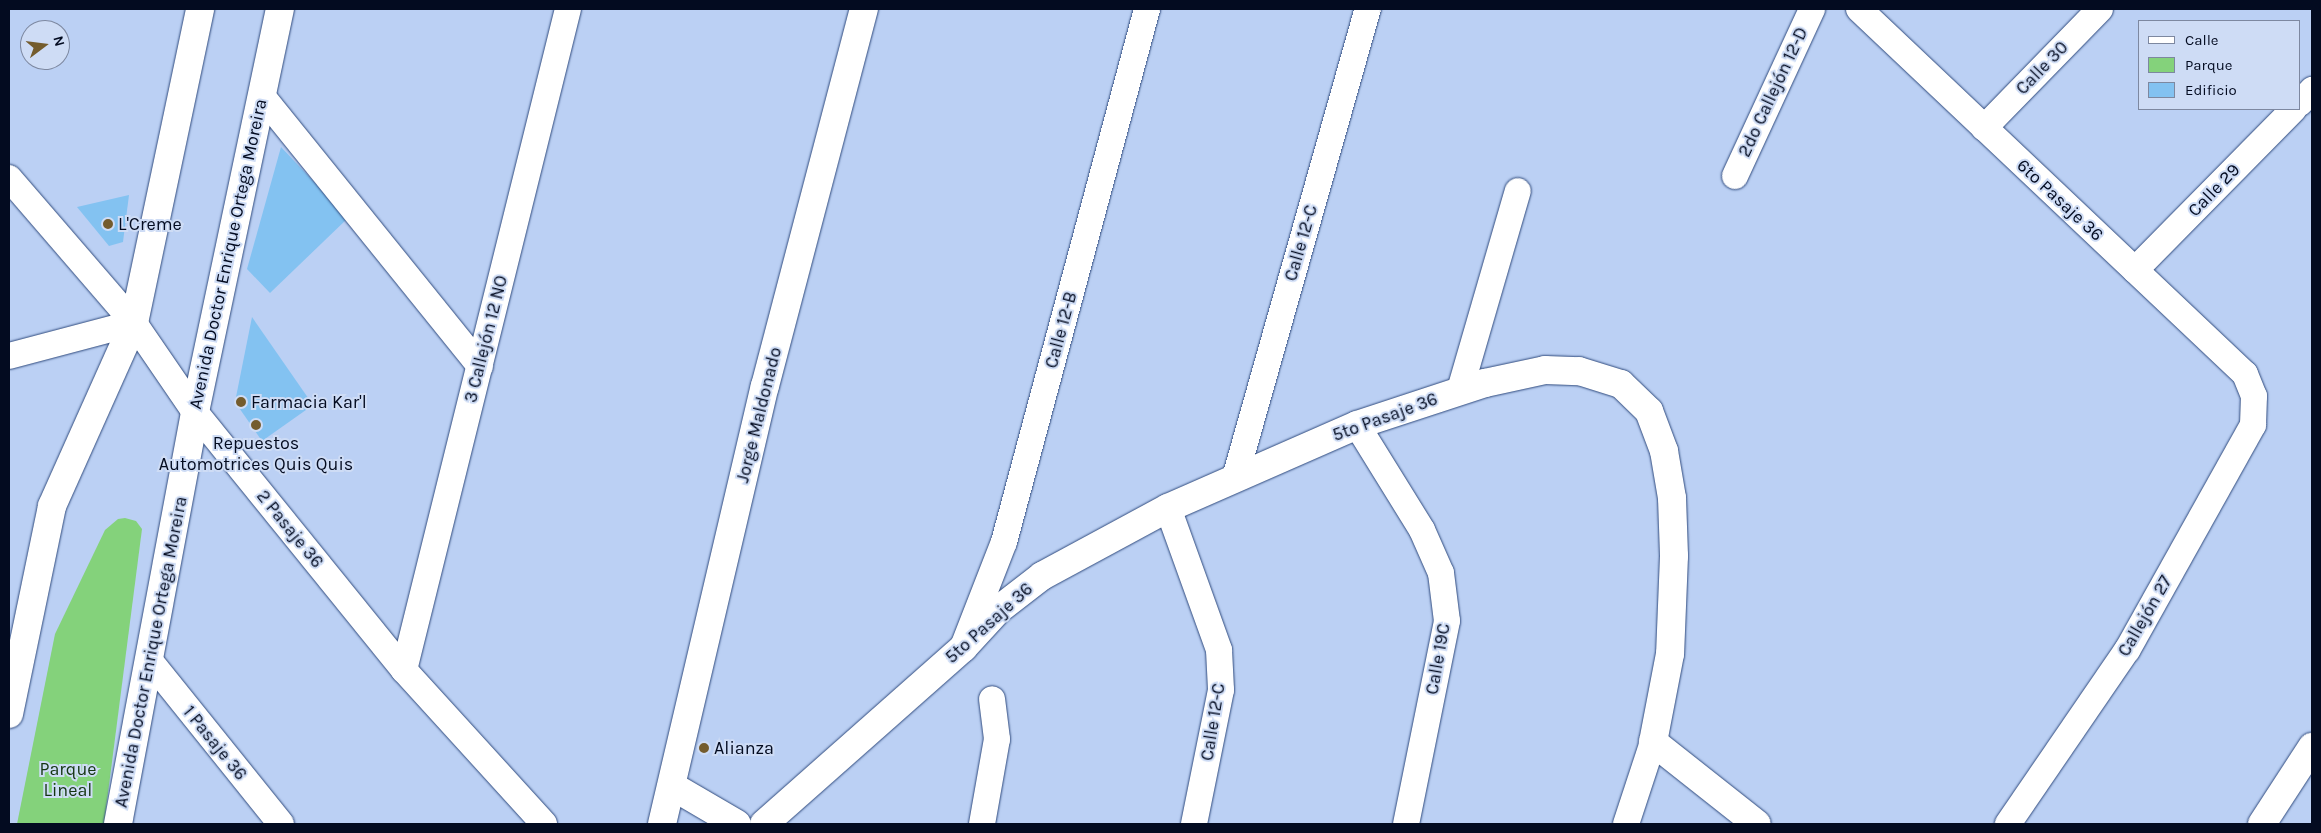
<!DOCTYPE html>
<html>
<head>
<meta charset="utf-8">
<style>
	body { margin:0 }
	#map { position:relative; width:2321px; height:833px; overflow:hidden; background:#bbd0f4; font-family:Karla,sans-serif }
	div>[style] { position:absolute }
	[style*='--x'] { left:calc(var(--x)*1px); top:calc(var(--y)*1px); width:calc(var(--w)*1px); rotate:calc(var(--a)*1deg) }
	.green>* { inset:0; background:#84d27b }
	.building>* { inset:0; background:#83c2f1 }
	.roads { filter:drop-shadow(0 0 1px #2f4a7d) drop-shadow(0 0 1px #2f4a7d) }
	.street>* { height:26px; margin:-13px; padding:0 13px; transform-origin:13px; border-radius:13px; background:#fff }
	.secondary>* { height:28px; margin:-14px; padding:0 14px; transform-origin:14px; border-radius:14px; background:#fff }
	.dots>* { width:14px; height:14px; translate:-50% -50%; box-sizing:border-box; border:2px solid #cedcf5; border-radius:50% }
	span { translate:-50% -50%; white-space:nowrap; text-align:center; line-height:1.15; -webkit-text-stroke:4px #cedcf5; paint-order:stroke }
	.street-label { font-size:18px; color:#030b20 }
	.poi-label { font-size:18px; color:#030b20 }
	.left { translate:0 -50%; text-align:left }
	.park-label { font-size:18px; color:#143510 }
	.frame { position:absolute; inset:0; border:10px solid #030b20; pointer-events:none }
	.legend { position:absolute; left:2138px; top:20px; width:162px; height:90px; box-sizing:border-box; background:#cedcf5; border:1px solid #7d88a0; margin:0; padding:6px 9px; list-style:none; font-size:15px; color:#030b20 }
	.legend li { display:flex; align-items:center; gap:10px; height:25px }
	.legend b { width:25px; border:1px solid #7d88a0 }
	.north { position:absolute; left:20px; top:20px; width:50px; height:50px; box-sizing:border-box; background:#cedcf5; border:1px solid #7d88a0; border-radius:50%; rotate:75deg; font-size:14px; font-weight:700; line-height:20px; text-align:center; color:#030b20 }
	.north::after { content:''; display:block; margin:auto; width:18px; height:22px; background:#745c2d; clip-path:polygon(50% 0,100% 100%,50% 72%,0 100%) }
</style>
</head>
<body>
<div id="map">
	<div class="green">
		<div style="clip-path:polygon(125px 518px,136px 521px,142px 529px,104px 824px,17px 824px,55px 634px,105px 530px,118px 519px)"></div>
	</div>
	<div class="building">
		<div style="clip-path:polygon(281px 147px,348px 218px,270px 293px,247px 269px)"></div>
		<div style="clip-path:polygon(129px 195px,123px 242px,109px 246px,77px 207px)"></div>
		<div style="clip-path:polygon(252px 317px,313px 405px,262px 441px,235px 402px)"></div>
	</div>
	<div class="roads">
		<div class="street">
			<div style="--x:1859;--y:9;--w:531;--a:43.4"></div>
			<div style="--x:2245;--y:374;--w:24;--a:68"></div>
			<div style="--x:2254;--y:396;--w:29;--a:92"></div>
			<div style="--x:2253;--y:425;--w:258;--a:119.2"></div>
			<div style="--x:2127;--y:650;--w:211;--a:124.4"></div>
			<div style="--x:262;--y:96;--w:347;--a:51.1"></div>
			<div style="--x:2300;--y:103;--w:18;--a:-47"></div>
			<div style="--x:1984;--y:128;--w:166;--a:-45.7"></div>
			<div style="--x:1735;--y:176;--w:184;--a:-65.2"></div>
			<div style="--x:9;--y:178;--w:191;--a:49.2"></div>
			<div style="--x:134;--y:323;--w:108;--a:55.6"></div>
			<div style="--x:195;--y:412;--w:332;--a:51"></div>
			<div style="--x:404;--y:670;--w:208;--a:47.7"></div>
			<div style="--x:2135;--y:270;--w:226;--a:-45.4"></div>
			<div style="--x:9;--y:356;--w:129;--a:-14.8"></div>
			<div style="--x:1460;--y:390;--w:207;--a:-73.8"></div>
			<div style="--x:1357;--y:425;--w:123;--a:58.2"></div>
			<div style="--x:1422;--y:530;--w:47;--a:66.2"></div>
			<div style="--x:1441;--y:573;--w:48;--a:82.9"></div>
			<div style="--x:1447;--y:621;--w:207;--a:101.4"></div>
			<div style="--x:1235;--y:478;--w:487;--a:-74.2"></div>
			<div style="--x:1168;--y:508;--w:151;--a:70.2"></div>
			<div style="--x:1219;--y:650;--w:40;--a:87.1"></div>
			<div style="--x:1221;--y:690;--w:137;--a:101.4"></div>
			<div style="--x:963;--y:647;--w:113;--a:-68.7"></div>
			<div style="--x:1004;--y:542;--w:552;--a:-74.98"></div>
			<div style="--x:150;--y:661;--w:209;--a:51.2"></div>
			<div style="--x:404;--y:670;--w:681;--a:-76.07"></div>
			<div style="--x:982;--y:824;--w:86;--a:-80"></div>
			<div style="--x:997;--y:739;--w:40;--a:-97.1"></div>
			<div style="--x:1626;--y:824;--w:86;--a:-71.8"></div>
		</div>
		<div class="secondary">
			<div style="--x:9;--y:714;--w:212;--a:-78.3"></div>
			<div style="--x:52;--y:506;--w:201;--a:-65.9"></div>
			<div style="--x:134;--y:323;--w:321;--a:-78.1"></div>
			<div style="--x:672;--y:786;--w:75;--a:30.3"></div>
			<div style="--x:118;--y:824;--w:419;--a:-79.4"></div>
			<div style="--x:195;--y:412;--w:412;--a:-78.1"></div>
			<div style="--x:662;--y:824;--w:450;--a:-76.8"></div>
			<div style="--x:765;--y:386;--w:390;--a:-75.3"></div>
			<div style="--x:764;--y:824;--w:266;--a:-41.5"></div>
			<div style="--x:963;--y:648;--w:52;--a:-47.4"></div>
			<div style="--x:998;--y:610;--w:56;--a:-37.7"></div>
			<div style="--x:1042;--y:576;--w:143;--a:-28.4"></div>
			<div style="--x:1168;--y:508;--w:206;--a:-23.7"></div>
			<div style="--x:1357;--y:425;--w:135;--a:-18.2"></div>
			<div style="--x:1485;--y:383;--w:61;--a:-12.2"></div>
			<div style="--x:1545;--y:370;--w:34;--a:2"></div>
			<div style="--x:1579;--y:371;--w:44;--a:17.2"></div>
			<div style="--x:1621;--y:384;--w:39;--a:44"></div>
			<div style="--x:1649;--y:411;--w:43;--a:69.4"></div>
			<div style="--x:1664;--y:451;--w:48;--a:80.3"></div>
			<div style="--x:1672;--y:498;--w:58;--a:88"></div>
			<div style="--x:1674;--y:556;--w:98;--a:92.3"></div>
			<div style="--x:1670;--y:654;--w:90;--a:100.9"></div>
			<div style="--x:1653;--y:742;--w:132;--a:38.3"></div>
			<div style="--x:2262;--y:824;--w:92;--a:-57"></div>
		</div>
	</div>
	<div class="dots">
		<div style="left:108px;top:224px;background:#745c2d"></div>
		<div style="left:241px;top:402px;background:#745c2d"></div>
		<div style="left:256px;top:425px;background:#745c2d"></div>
		<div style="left:704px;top:748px;background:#745c2d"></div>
	</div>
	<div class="street-label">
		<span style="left:2042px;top:68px;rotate:-46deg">Calle 30</span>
		<span style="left:1773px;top:92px;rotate:-65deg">2do Callejón 12-D</span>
		<span style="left:2214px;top:190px;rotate:-46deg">Calle 29</span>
		<span style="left:2060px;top:200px;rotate:43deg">6to Pasaje 36</span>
		<span style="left:1301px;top:243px;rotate:-74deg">Calle 12-C</span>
		<span style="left:228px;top:254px;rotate:-78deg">Avenida Doctor Enrique Ortega Moreira</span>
		<span style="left:1061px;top:330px;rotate:-75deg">Calle 12-B</span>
		<span style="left:486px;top:339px;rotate:-76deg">3 Callejón 12 NO</span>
		<span style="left:759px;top:415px;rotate:-76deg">Jorge Maldonado</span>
		<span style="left:1385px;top:417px;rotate:-20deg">5to Pasaje 36</span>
		<span style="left:290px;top:529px;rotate:51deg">2 Pasaje 36</span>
		<span style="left:2145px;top:616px;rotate:-60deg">Callejón 27</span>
		<span style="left:989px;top:623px;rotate:-42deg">5to Pasaje 36</span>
		<span style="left:151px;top:652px;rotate:-79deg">Avenida Doctor Enrique Ortega Moreira</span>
		<span style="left:1438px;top:659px;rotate:-80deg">Calle 19C</span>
		<span style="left:1213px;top:722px;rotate:-81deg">Calle 12-C</span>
		<span style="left:215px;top:743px;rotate:51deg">1 Pasaje 36</span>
	</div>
	<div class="poi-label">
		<span class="left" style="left:118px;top:224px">L'Creme</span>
		<span class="left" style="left:251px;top:402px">Farmacia Kar'l</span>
		<span style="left:256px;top:454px">Repuestos<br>Automotrices Quis Quis</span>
		<span class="left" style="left:714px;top:748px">Alianza</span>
	</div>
	<div class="park-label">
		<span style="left:68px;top:780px">Parque<br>Lineal</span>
	</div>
	<div class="frame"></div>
	<ul class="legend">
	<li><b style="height:6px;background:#fff"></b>Calle</li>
	<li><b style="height:14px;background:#84d27b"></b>Parque</li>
	<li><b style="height:14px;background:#83c2f1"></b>Edificio</li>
	</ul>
	<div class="north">N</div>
</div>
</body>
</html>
